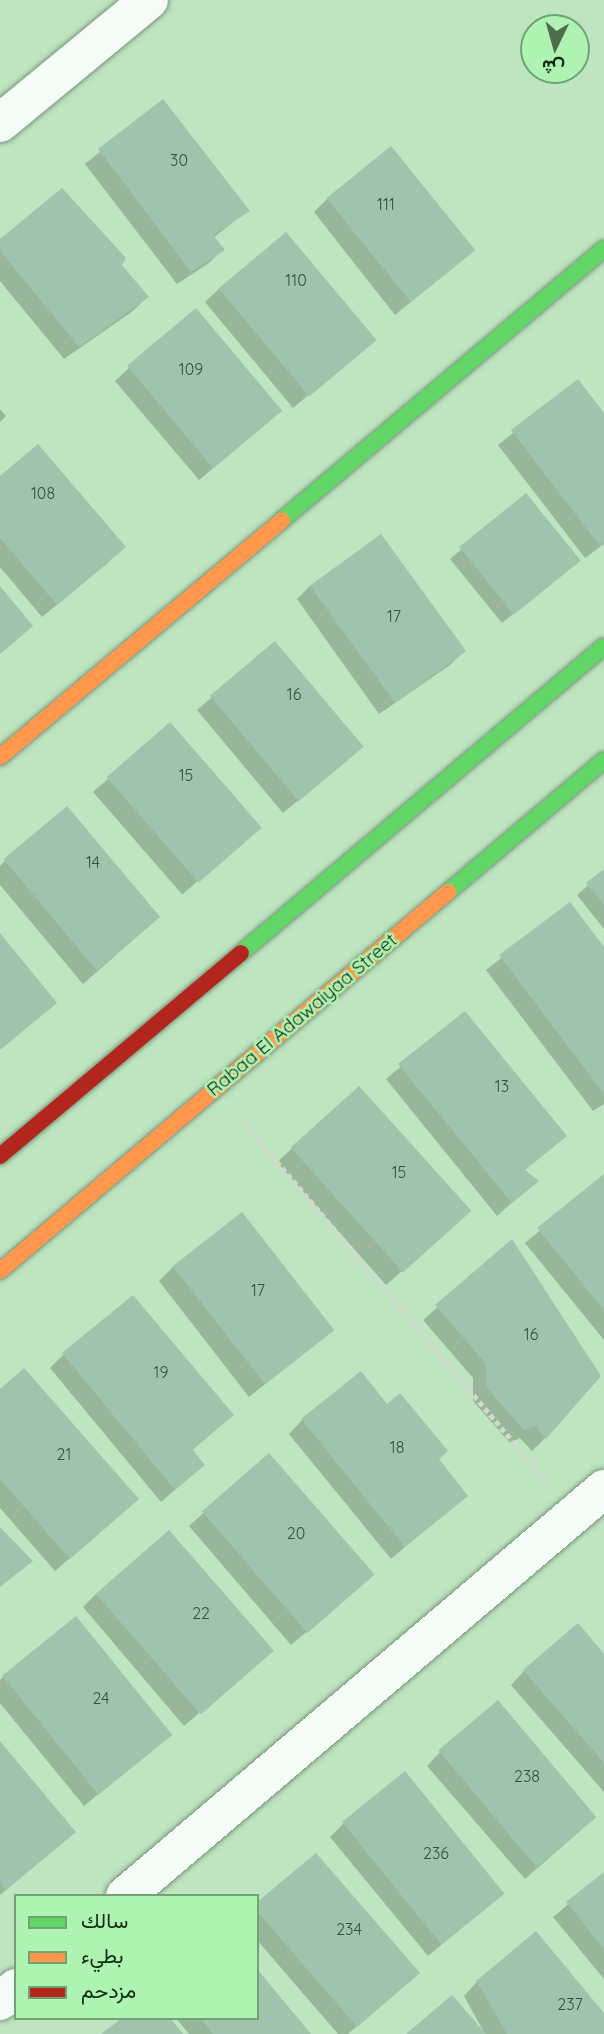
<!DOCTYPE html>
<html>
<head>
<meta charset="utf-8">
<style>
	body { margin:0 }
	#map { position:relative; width:604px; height:2034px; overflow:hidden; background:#bee4c0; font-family:Quicksand,Vazirmatn,sans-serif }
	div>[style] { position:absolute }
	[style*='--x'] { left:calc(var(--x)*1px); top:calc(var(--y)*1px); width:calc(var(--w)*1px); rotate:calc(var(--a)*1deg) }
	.shadow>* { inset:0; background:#0003; transform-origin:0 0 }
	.building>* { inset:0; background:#9fc3ac; transform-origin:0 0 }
	.path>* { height:4.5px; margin-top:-2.25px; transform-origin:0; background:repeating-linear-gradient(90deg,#cedace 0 5px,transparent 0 8.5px) }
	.roads { filter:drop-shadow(0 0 2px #769479) drop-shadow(0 0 2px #769479) }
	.street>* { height:38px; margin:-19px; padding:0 19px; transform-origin:19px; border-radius:19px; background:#f5fbf6 }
	.fast>* { height:16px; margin:-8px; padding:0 8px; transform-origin:8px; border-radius:8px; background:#63d668 }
	.slow>* { height:16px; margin:-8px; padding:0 8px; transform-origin:8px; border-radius:8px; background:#ff974d }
	.jam>* { height:16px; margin:-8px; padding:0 8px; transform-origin:8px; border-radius:8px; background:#b3261e }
	span { translate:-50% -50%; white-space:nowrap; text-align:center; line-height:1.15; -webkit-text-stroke:5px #aff3b3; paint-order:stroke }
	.number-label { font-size:16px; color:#345139 }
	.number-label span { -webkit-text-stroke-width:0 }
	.street-label { font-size:19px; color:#102b13 }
	.legend { position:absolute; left:14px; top:1894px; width:245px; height:126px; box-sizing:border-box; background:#aff3b3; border:2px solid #6fa373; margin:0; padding:9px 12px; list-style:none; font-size:21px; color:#102b13 }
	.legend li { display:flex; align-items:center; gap:14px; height:35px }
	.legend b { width:35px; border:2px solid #6fa373 }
	.north { position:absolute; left:520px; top:14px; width:70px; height:70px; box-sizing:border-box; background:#aff3b3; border:2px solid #6fa373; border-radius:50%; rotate:185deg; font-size:19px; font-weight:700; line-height:28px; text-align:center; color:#102b13 }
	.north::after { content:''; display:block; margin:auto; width:24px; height:32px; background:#4d6c50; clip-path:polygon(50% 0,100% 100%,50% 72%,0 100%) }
</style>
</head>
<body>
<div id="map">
	<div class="shadow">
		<div style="clip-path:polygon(163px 102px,247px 211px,213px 238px,222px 250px,209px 263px,177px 284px,85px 164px)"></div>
		<div style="clip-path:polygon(327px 199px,472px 251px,395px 315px,314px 212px)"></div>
		<div style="clip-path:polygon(0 241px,120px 266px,147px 297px,133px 311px,64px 359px,0 281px)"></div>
		<div style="clip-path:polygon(219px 289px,373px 341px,293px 408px,205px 302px)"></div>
		<div style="clip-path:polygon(129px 368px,267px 423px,199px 480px,115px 381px)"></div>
		<div style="clip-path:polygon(578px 381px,604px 415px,604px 544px,585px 558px,498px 445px)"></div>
		<div style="clip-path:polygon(0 409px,6px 416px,0 422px)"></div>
		<div style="clip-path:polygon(0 478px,110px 561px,42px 617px,0 567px)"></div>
		<div style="clip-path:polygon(525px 496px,568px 570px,502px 623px,450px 559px)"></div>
		<div style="clip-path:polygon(381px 536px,464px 651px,450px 665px,379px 714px,297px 599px,310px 586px)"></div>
		<div style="clip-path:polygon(275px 643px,348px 760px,283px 813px,197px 710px)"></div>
		<div style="left:170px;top:725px;width:136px;height:102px;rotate:49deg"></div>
		<div style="clip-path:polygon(5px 861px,159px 917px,83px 984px,0 885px,0 866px)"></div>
		<div style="clip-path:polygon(604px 871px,604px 929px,577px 895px)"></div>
		<div style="clip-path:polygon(570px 904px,604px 950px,604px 1104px,593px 1111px,486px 970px)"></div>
		<div style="clip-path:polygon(465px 1013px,565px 1135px,523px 1172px,536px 1181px,497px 1216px,386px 1079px)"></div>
		<div style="clip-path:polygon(358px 1089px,455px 1225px,386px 1285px,277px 1162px)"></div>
		<div style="clip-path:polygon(604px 1177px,604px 1340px,525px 1243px)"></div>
		<div style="clip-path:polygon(512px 1242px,545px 1438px,532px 1451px,520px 1438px,510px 1443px,473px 1401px,473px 1378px,423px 1320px)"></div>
		<div style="clip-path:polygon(173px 1267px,332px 1330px,249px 1397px,159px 1281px)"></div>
		<div style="clip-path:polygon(63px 1355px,218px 1428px,191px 1451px,203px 1465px,161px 1502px,50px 1368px)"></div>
		<div style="clip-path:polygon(0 1391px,123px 1512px,55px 1571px,0 1508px)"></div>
		<div style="clip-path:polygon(386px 1406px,437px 1459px,466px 1495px,391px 1559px,289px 1434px,302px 1420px)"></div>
		<div style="clip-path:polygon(269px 1455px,359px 1587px,291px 1645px,189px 1526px)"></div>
		<div style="clip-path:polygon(96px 1594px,271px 1651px,184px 1726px,83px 1607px)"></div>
		<div style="clip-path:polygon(604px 1656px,604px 1792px,511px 1685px,524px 1671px)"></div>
		<div style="clip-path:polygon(3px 1677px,169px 1735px,84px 1806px,0 1703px,0 1680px)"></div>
		<div style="clip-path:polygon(0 1744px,74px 1832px,0 1895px)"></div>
		<div style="clip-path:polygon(440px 1752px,581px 1830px,525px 1879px,427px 1766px)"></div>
		<div style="clip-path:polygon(343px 1824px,503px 1893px,428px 1956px,330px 1837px)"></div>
		<div style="clip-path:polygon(604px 1874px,604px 1979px,553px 1917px)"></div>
		<div style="clip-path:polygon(257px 1904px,404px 1986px,348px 2034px,338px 2034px,257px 1940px)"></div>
		<div style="clip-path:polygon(477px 1982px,604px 2015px,604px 2034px,485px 2034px,464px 1996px)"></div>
		<div style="clip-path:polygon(176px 2018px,257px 2018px,308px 2034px,189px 2034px)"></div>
	</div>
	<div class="building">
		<div style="clip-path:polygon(163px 99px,250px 211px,213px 235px,225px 250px,191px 272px,98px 149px)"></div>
		<div style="left:391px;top:146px;width:134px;height:83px;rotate:51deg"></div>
		<div style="clip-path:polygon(62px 188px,126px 258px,122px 265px,149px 297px,79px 347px,0 251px,0 239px)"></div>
		<div style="left:286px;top:232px;width:141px;height:88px;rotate:50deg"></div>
		<div style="left:196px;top:308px;width:134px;height:90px;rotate:50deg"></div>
		<div style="clip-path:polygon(578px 379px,604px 413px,604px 543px,600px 546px,511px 430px)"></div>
		<div style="clip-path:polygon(38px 444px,126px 547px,57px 605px,0 538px,0 476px)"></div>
		<div style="left:526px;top:493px;width:87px;height:86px;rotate:51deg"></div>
		<div style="left:381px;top:534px;width:145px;height:88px;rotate:54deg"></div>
		<div style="clip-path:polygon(0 586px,33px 626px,0 654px)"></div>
		<div style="left:275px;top:641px;width:138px;height:85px;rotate:50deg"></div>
		<div style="left:170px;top:722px;width:140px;height:84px;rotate:49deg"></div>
		<div style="left:67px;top:806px;width:145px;height:83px;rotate:50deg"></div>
		<div style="clip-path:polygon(604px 869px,604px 905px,586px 883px)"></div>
		<div style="clip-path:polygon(570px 902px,604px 947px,604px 1094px,499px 955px)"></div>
		<div style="clip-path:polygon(0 933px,57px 1003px,0 1050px)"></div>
		<div style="clip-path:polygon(465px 1011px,567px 1136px,525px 1170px,539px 1181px,512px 1203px,398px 1064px)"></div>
		<div style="left:359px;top:1086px;width:168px;height:92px;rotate:48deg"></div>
		<div style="clip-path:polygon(604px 1174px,604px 1310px,537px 1228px)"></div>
		<div style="left:242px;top:1212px;width:150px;height:88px;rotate:52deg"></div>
		<div style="clip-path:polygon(512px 1239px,601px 1376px,546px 1439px,535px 1426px,524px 1430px,486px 1387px,486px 1364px,435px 1305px)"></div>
		<div style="clip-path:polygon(133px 1295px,234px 1415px,192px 1449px,205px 1465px,175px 1490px,62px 1353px)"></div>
		<div style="clip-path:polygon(24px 1368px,139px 1499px,70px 1559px,0 1479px,0 1389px)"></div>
		<div style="clip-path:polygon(361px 1371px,387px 1404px,400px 1393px,448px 1451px,439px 1459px,468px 1496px,405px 1547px,301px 1419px)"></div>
		<div style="left:269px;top:1453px;width:161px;height:89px;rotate:49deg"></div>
		<div style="clip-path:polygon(0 1527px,33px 1561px,0 1587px)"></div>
		<div style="left:169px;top:1530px;width:160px;height:97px;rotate:49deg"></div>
		<div style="left:76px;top:1616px;width:153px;height:95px;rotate:51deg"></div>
		<div style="clip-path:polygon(578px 1623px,604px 1654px,604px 1763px,523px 1670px)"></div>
		<div style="left:498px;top:1700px;width:153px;height:78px;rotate:50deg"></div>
		<div style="clip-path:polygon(0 1741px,76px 1832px,6px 1890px,0 1883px)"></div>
		<div style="left:405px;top:1771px;width:158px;height:81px;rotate:51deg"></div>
		<div style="clip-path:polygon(316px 1853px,420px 1973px,357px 2027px,257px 1911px,257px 1902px)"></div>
		<div style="clip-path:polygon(604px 1872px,604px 1949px,566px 1902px)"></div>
		<div style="clip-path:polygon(536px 1931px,604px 2013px,604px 2034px,507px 2034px,476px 1981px)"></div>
		<div style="clip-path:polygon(257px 1969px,311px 2034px,213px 2034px,200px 2018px,257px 2018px)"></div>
		<div style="clip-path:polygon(452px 1995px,486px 2034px,406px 2034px)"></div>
		<div style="clip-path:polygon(122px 2018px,170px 2018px,183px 2034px,101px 2034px)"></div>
	</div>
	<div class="path">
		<div style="--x:244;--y:1122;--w:471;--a:49.9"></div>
	</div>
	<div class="roads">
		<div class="street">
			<div style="--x:0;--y:123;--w:193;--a:-39.5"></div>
			<div style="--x:125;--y:1896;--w:629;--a:-40.35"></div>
			<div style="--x:0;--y:2001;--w:21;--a:-39"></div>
		</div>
		<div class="fast">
			<div style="--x:282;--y:520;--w:421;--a:-40.1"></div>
			<div style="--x:448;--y:892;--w:204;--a:-40.2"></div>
			<div style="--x:241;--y:953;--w:475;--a:-40.2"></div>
		</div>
		<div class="slow">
			<div style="--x:0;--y:757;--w:368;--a:-40"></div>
			<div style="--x:0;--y:1271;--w:587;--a:-40.23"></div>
		</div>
		<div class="jam">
			<div style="--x:0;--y:1156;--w:315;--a:-40.1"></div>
		</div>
	</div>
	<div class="number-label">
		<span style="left:179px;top:160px">30</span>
		<span style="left:386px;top:204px">111</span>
		<span style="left:296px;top:280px">110</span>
		<span style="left:191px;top:369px">109</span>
		<span style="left:43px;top:493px">108</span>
		<span style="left:394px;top:616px">17</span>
		<span style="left:294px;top:694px">16</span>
		<span style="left:186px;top:775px">15</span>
		<span style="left:93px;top:862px">14</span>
		<span style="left:502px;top:1086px">13</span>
		<span style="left:399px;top:1172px">15</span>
		<span style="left:258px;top:1290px">17</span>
		<span style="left:531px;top:1334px">16</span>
		<span style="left:161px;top:1372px">19</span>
		<span style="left:397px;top:1447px">18</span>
		<span style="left:64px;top:1454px">21</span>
		<span style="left:296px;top:1533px">20</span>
		<span style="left:201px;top:1613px">22</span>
		<span style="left:101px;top:1698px">24</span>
		<span style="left:527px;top:1776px">238</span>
		<span style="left:436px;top:1853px">236</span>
		<span style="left:349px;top:1929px">234</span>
		<span style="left:570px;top:2004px">237</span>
	</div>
	<div class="street-label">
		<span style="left:302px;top:1015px;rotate:-40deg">Rabaa El Adawaiyaa Street</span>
	</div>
	<ul class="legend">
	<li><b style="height:9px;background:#63d668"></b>سالك</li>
	<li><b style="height:9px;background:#ff974d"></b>بطيء</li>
	<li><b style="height:9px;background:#b3261e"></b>مزدحم</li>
	</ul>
	<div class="north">ش</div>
</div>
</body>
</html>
